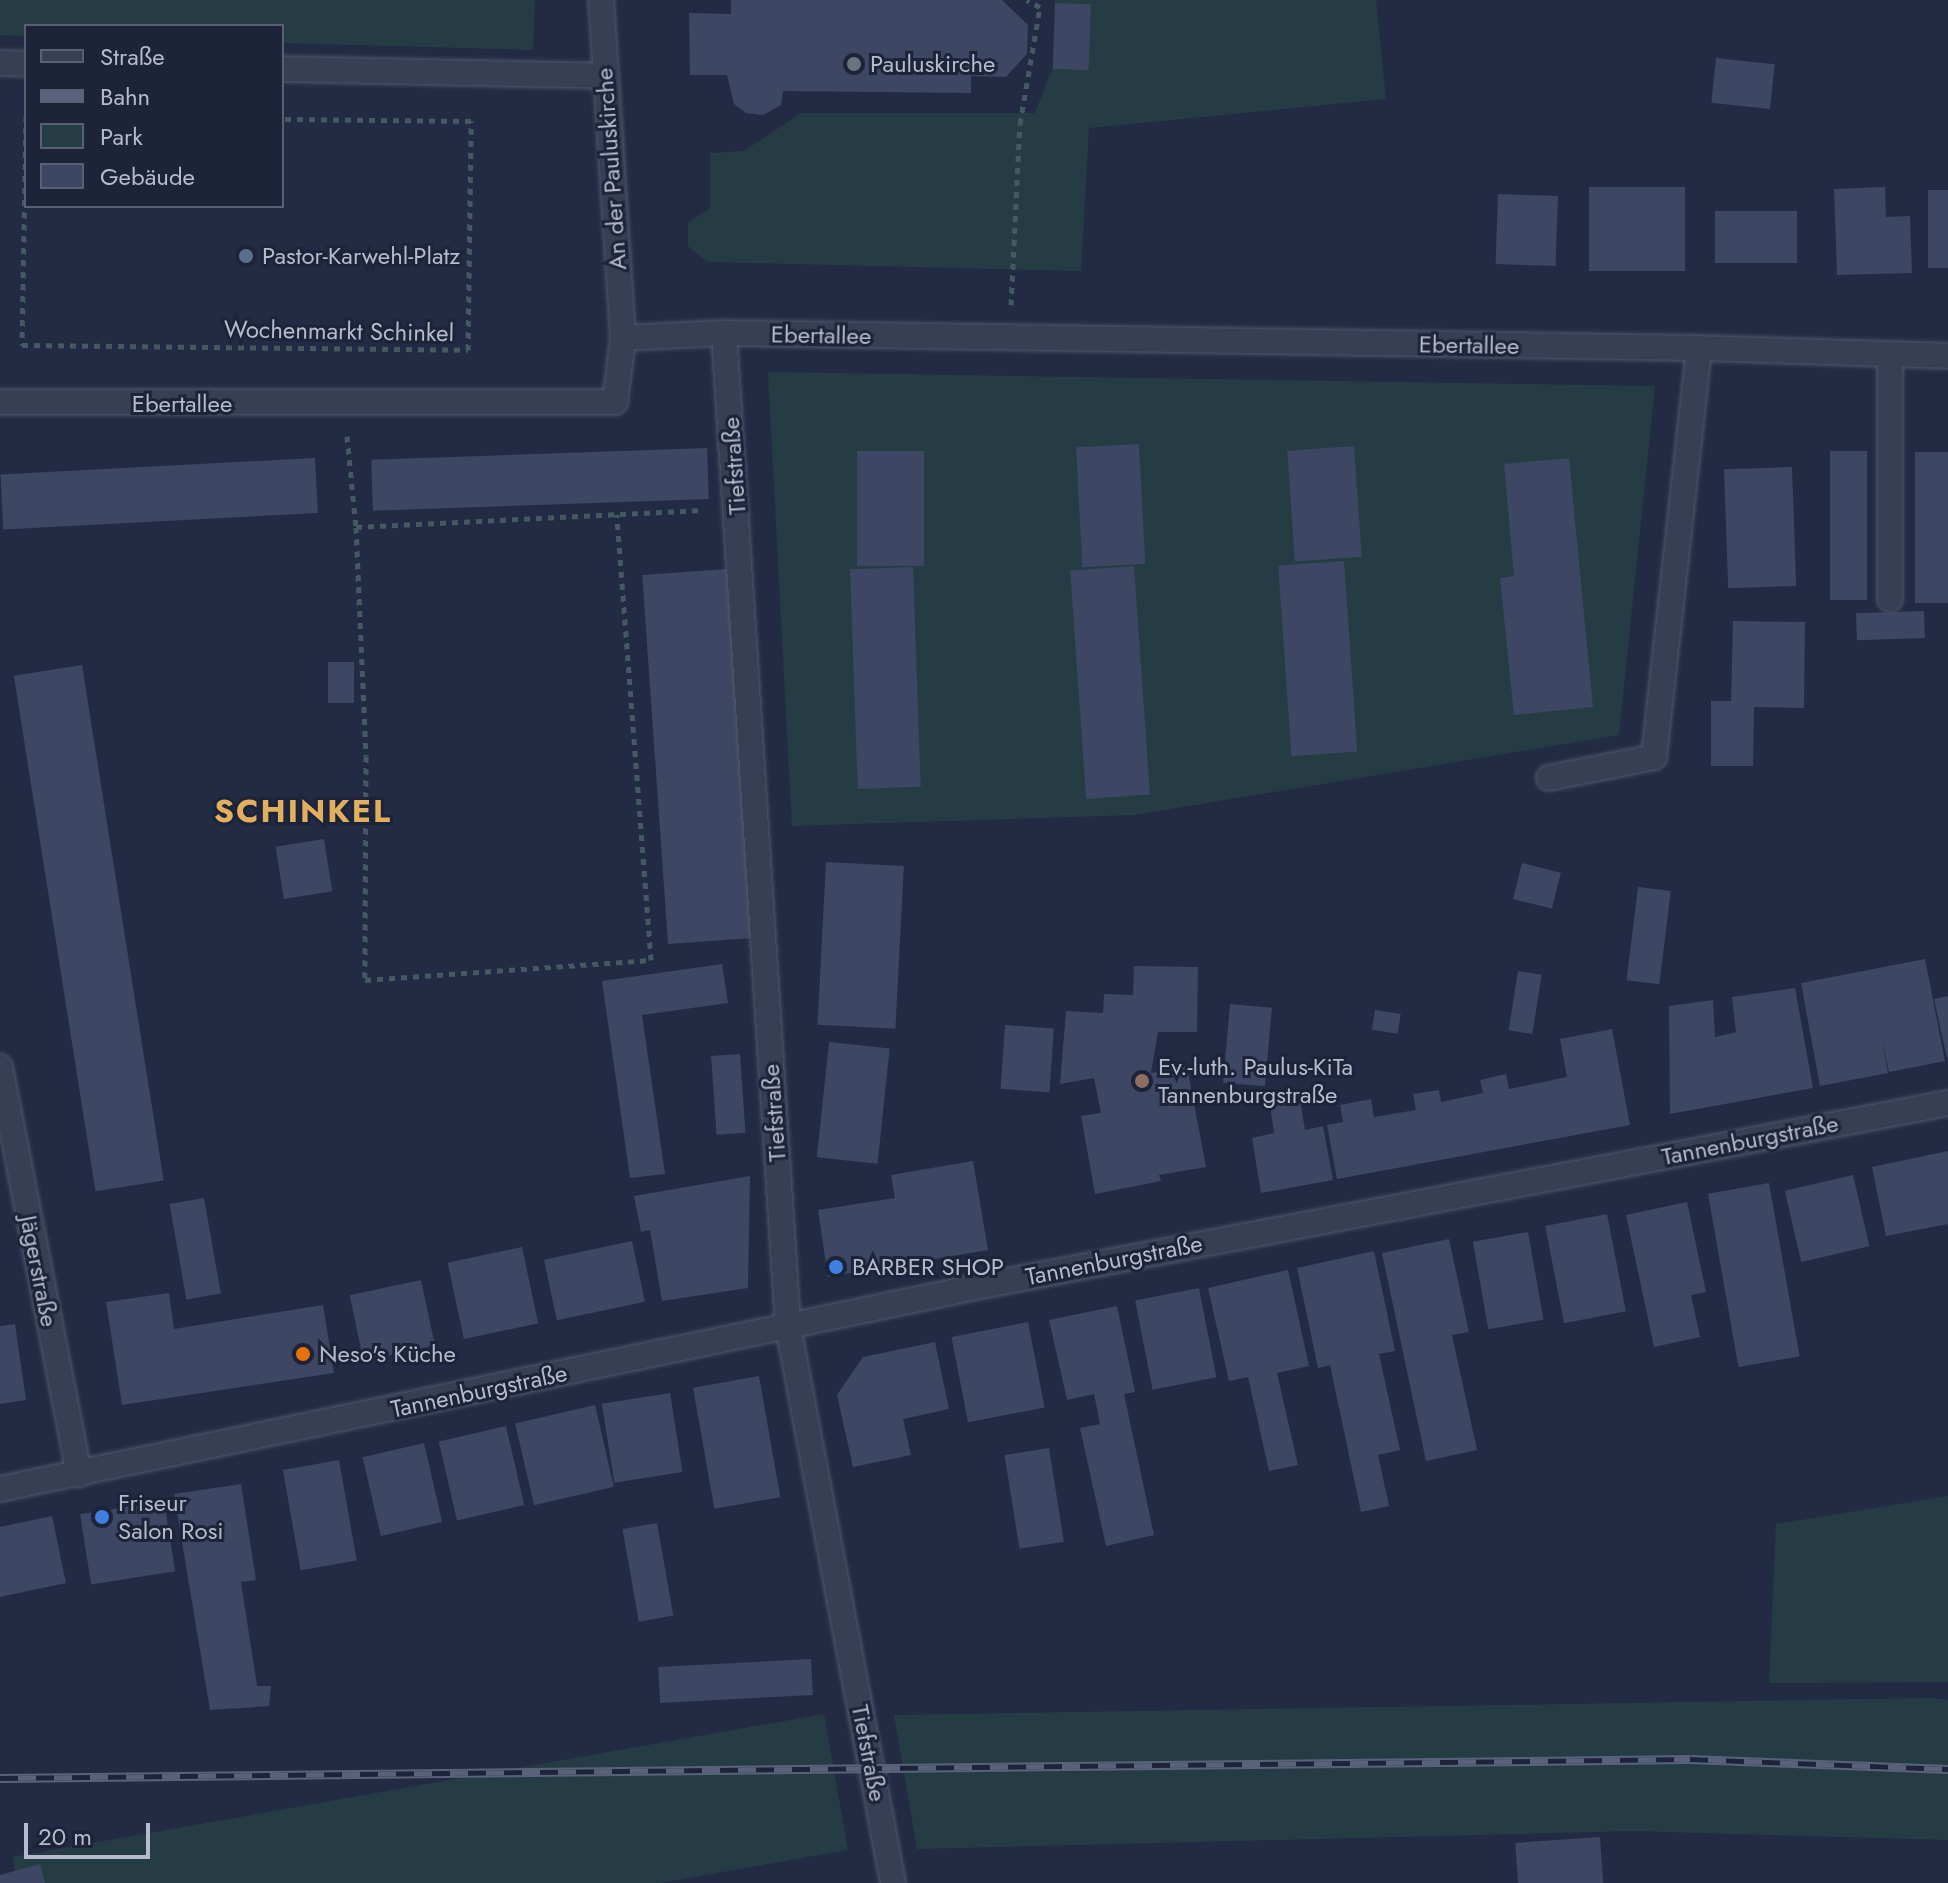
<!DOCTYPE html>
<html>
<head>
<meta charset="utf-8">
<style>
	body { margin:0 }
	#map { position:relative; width:1948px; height:1883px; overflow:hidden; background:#232b44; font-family:Jost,sans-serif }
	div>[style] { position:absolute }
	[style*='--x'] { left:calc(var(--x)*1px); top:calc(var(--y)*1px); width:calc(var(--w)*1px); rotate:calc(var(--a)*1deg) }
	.green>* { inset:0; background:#263c45; transform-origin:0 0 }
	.building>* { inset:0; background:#3d4662; transform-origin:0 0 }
	.path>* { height:5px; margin-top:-2.5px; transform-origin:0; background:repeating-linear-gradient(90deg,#445961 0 6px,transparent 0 12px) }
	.roads { filter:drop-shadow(0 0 2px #50566b) drop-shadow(0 0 2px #50566b) }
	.minor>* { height:24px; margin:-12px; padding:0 12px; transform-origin:12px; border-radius:12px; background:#383e54 }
	.rail>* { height:9px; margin-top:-4.5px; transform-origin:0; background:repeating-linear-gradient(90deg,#1d2339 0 18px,#5a617b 0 36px); box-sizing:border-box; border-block:2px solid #5a617b }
	.dots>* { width:22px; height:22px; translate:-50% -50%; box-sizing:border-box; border:4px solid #1d2339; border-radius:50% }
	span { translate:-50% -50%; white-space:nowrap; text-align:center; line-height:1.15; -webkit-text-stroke:6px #1d2339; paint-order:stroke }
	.poi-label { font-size:24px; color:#b5bacd }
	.left { translate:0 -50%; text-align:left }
	.street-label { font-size:24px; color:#b5bacd }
	.district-label { font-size:32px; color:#e1af5d; font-weight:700; letter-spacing:2px }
	.legend { position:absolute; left:24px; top:24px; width:260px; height:184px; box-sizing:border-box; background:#1d2339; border:2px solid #5a5f74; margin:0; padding:10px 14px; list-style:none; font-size:24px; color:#b5bacd }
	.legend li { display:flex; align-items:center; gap:16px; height:40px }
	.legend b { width:40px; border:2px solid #5a5f74 }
	.scale { position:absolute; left:24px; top:1823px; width:126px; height:36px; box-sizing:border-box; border:4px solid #b5bacd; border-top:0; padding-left:10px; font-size:24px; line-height:28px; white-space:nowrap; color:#b5bacd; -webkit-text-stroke:6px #1d2339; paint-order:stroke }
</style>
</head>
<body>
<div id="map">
	<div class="green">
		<div style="clip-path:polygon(0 0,535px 0,533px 50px,282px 43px,282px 26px,26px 26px,26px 36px,0 35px)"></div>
		<div style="clip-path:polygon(1054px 0,1376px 0,1386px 99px,1089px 128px,1081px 271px,707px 262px,688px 246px,688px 223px,710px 208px,710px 153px,744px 151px,801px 113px,1035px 113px,1052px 69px,1088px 70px,1091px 5px,1055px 3px)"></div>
		<div style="clip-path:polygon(768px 372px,1655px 386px,1619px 735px,1135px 815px,792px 826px)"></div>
		<div style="clip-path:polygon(1948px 1496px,1948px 1682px,1769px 1683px,1776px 1524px)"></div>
		<div style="clip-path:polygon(1931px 1698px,1948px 1700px,1948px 1840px,1633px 1831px,917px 1849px,894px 1715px)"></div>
		<div style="left:824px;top:1714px;width:138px;height:824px;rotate:80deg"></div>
	</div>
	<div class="building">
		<div style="clip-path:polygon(731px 0,1002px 0,1028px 25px,1027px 54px,1006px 77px,971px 76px,971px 93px,783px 91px,781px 105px,763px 115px,746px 113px,734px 104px,727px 75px,690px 75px,689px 13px,731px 14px)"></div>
		<div style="left:1055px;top:3px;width:36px;height:66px;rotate:2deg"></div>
		<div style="left:1716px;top:58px;width:59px;height:45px;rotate:6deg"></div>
		<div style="left:1589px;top:187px;width:96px;height:84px"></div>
		<div style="clip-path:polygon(1885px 187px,1886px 217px,1910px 216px,1912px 273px,1837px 275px,1834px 189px)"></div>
		<div style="left:1928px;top:190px;width:20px;height:78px"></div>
		<div style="left:1498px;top:194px;width:60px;height:70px;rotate:2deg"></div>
		<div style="left:1797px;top:211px;width:52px;height:82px;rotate:90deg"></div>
		<div style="left:1139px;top:444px;width:120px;height:63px;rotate:87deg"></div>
		<div style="left:1354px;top:446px;width:111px;height:67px;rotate:86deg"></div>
		<div style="left:707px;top:448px;width:51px;height:336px;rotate:88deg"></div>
		<div style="left:857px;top:451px;width:67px;height:115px"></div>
		<div style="left:1830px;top:451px;width:37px;height:149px"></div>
		<div style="left:1915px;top:452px;width:33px;height:151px"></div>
		<div style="left:315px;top:458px;width:55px;height:315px;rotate:87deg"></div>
		<div style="clip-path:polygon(1569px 458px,1593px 707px,1514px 715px,1500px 578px,1514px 576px,1504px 464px)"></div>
		<div style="left:1792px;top:467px;width:119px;height:68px;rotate:88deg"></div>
		<div style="left:1344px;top:561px;width:191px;height:66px;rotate:86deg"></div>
		<div style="left:1134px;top:566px;width:229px;height:64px;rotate:86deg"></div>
		<div style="left:913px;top:567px;width:220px;height:63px;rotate:88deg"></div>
		<div style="left:727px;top:569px;width:370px;height:85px;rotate:86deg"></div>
		<div style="left:1924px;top:611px;width:27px;height:68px;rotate:88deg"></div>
		<div style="clip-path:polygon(1733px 621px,1805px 622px,1804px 708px,1754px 707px,1753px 766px,1711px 766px,1711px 701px,1731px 701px)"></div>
		<div style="left:328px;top:662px;width:26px;height:41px"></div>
		<div style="left:82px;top:665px;width:522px;height:69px;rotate:81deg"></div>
		<div style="left:324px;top:839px;width:53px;height:49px;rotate:81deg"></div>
		<div style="left:826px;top:862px;width:78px;height:163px;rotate:3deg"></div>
		<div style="left:1522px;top:863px;width:40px;height:37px;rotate:14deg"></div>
		<div style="left:1638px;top:887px;width:33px;height:94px;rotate:7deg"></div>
		<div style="clip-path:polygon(1925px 959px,1945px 1061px,1889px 1072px,1882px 1040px,1888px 1073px,1820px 1086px,1801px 983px)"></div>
		<div style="clip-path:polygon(722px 964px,728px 1003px,642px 1015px,665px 1174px,630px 1178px,602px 981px)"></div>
		<div style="clip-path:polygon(1134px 966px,1198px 967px,1197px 1032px,1158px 1032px,1151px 1073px,1187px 1066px,1206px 1167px,1159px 1175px,1161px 1181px,1095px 1194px,1081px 1116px,1101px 1113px,1094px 1078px,1060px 1084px,1066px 1011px,1103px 1013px,1104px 994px,1133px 995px)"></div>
		<div style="left:1518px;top:971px;width:24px;height:60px;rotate:9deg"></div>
		<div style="clip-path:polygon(1795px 988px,1813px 1088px,1670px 1114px,1669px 1006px,1713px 1000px,1715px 1037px,1736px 1032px,1732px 997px)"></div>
		<div style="clip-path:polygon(1948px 996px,1948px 1057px,1947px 1058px,1934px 999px)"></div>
		<div style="left:1230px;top:1004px;width:42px;height:79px;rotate:5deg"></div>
		<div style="left:1375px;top:1010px;width:26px;height:20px;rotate:9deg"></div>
		<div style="left:1005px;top:1025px;width:49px;height:64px;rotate:4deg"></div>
		<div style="clip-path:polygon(1612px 1029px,1630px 1125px,1337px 1179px,1327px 1125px,1343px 1122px,1340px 1105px,1371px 1099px,1374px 1117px,1416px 1110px,1413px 1094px,1439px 1090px,1441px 1102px,1483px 1093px,1480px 1080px,1506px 1074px,1509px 1089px,1567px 1077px,1560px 1039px)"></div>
		<div style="left:829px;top:1042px;width:61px;height:116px;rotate:6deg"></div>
		<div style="left:740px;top:1054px;width:79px;height:29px;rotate:86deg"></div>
		<div style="clip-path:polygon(1300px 1100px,1305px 1130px,1323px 1126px,1333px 1180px,1261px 1193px,1252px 1138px,1274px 1133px,1270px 1105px)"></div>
		<div style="clip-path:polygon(1948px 1151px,1948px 1224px,1886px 1236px,1872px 1167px)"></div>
		<div style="clip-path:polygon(973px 1161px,988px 1250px,828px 1277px,818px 1210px,895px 1198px,891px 1175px)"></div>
		<div style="left:1853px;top:1175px;width:73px;height:70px;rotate:77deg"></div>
		<div style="clip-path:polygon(750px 1176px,748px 1288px,662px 1301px,650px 1230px,641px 1232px,634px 1196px)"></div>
		<div style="left:1769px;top:1183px;width:176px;height:62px;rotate:80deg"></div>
		<div style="left:204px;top:1198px;width:97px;height:35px;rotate:80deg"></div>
		<div style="clip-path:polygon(1687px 1202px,1706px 1292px,1691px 1295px,1700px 1337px,1654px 1347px,1626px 1215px)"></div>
		<div style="left:1607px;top:1214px;width:99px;height:63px;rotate:79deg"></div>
		<div style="left:1528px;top:1232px;width:89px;height:56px;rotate:80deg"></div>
		<div style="clip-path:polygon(1449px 1239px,1469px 1332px,1452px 1335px,1477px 1450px,1426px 1461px,1382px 1253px)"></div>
		<div style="left:632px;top:1241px;width:62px;height:90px;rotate:78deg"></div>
		<div style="left:522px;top:1247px;width:78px;height:76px;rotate:78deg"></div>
		<div style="clip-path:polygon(1374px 1251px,1395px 1351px,1379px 1354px,1400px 1450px,1378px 1455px,1389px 1506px,1361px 1512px,1330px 1365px,1318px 1368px,1297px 1268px)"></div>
		<div style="clip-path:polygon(1288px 1270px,1309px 1366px,1277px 1373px,1298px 1465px,1269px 1471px,1248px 1377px,1229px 1381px,1208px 1288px)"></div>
		<div style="left:421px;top:1280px;width:67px;height:73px;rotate:78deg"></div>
		<div style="left:1199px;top:1288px;width:91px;height:65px;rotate:79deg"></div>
		<div style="clip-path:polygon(169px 1293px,174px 1329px,323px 1305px,334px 1373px,122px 1405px,106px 1302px)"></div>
		<div style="clip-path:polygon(1117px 1306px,1135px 1392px,1124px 1394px,1154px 1535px,1106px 1546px,1080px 1428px,1100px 1424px,1094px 1394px,1067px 1400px,1049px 1320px)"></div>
		<div style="left:1028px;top:1322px;width:87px;height:78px;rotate:79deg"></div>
		<div style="clip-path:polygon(15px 1324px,26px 1400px,0 1404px,0 1326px)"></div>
		<div style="clip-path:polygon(935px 1342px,949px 1409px,903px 1419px,911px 1455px,853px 1467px,837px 1395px,863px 1357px)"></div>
		<div style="left:759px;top:1376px;width:123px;height:67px;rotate:80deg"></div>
		<div style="left:670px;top:1393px;width:80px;height:69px;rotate:81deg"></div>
		<div style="left:595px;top:1405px;width:84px;height:82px;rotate:77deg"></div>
		<div style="left:506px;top:1426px;width:81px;height:69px;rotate:77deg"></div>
		<div style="left:424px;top:1443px;width:81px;height:63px;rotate:77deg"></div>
		<div style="left:1049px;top:1448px;width:95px;height:45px;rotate:81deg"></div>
		<div style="left:339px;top:1460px;width:102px;height:57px;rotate:80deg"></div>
		<div style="clip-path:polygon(241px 1484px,256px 1580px,241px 1582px,257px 1686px,271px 1686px,269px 1706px,210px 1710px,174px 1494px)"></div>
		<div style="left:164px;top:1501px;width:71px;height:85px;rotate:81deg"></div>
		<div style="clip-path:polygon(52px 1516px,66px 1583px,0 1597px,0 1527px)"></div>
		<div style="left:657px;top:1523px;width:94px;height:35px;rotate:80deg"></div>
		<div style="left:811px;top:1659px;width:36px;height:153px;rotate:87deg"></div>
		<div style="left:1600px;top:1837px;width:46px;height:85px;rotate:86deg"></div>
		<div style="clip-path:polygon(40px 1864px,45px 1883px,0 1883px,0 1875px)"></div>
	</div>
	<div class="path">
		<div style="--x:26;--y:116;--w:229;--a:91"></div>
		<div style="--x:22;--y:345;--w:446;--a:0.6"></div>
		<div style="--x:468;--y:350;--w:229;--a:-89.2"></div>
		<div style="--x:471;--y:121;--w:189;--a:-179.4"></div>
		<div style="--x:1011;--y:305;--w:181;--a:-87.2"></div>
		<div style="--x:1020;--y:124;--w:119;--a:-80.3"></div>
		<div style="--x:1040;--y:7;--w:15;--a:-152"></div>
		<div style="--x:347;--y:436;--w:91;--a:84.4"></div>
		<div style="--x:356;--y:527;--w:229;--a:87.5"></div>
		<div style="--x:366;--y:756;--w:224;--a:90.3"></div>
		<div style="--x:365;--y:980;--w:287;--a:-4"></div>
		<div style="--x:651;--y:960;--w:447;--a:-94.4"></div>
		<div style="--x:356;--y:527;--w:347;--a:-2.8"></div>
	</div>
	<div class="roads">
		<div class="minor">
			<div style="--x:0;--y:63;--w:26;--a:2"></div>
			<div style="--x:282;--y:69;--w:321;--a:1.2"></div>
			<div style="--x:724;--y:333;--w:995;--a:86.31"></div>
			<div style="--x:788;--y:1326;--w:567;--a:79.32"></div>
			<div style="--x:623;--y:338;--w:101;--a:-2.8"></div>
			<div style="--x:724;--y:333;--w:975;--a:0.88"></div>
			<div style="--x:1699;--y:348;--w:249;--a:1.8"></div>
			<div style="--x:1890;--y:354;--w:245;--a:90"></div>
			<div style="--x:0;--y:402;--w:615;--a:0"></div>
			<div style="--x:615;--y:402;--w:64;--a:-82.9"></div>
			<div style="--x:623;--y:338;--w:339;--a:-93.7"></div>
			<div style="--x:1549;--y:778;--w:107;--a:-11.3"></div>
			<div style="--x:1654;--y:757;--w:411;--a:-83.7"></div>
			<div style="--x:0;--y:1067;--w:415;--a:79"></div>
			<div style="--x:0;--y:1489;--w:1007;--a:-11.69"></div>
			<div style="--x:986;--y:1285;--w:979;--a:-10.71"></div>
		</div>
	</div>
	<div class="rail">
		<div style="--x:0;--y:1778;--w:1690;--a:-0.64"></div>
		<div style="--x:1690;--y:1759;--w:258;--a:2.2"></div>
	</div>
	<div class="dots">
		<div style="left:854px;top:64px;background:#6b7280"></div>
		<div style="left:246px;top:256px;background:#5c6f8a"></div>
		<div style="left:1142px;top:1081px;background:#8d6e63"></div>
		<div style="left:836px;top:1267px;background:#3f7fe0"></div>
		<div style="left:303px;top:1354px;background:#e8710a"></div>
		<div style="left:102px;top:1517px;background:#3f7fe0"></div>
	</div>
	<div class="poi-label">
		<span class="left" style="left:870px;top:64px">Pauluskirche</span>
		<span class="left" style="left:262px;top:256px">Pastor-Karwehl-Platz</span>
		<span class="left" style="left:1158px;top:1081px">Ev.-luth. Paulus-KiTa<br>Tannenburgstraße</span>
		<span class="left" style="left:852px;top:1267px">BARBER SHOP</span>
		<span class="left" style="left:319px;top:1354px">Neso's Küche</span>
		<span class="left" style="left:118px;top:1517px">Friseur<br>Salon Rosi</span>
	</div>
	<div class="street-label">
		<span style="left:611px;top:169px;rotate:-94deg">An der Pauluskirche</span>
		<span style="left:339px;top:331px;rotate:1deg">Wochenmarkt Schinkel</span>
		<span style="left:821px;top:335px;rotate:1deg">Ebertallee</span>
		<span style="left:1469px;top:345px;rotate:1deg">Ebertallee</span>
		<span style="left:182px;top:404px">Ebertallee</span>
		<span style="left:734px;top:466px;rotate:-94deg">Tiefstraße</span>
		<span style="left:774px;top:1113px;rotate:-94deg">Tiefstraße</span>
		<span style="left:1750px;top:1140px;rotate:-11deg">Tannenburgstraße</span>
		<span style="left:1114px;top:1260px;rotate:-11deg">Tannenburgstraße</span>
		<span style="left:39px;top:1271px;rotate:79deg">Jägerstraße</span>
		<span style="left:479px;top:1391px;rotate:-12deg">Tannenburgstraße</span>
		<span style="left:869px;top:1753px;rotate:79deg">Tiefstraße</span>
	</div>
	<div class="district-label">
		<span style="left:303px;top:811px">SCHINKEL</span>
	</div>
	<ul class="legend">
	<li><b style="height:10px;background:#383e54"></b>Straße</li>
	<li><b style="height:10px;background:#5a617b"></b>Bahn</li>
	<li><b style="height:22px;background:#263c45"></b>Park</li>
	<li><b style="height:22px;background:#3d4662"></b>Gebäude</li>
	</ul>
	<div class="scale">20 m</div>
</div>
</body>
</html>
